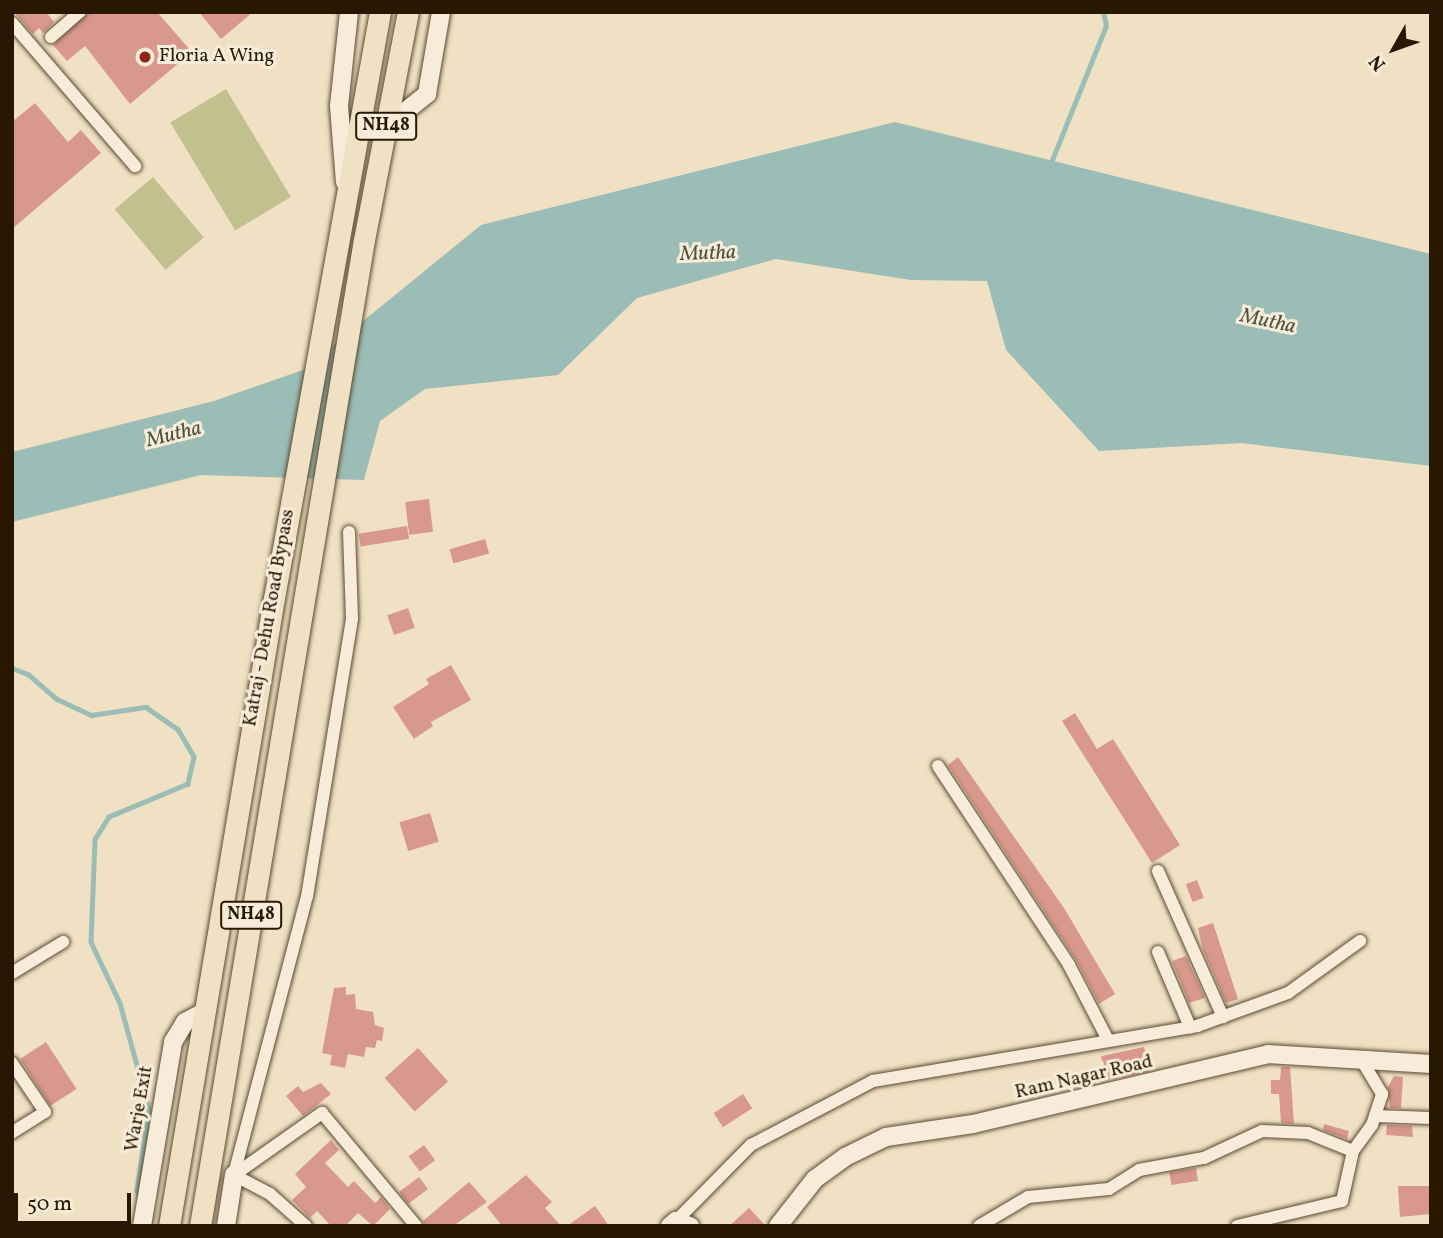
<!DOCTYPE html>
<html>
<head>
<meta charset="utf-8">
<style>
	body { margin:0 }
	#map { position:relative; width:1443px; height:1238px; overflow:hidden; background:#f1e1c4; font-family:Vollkorn,serif }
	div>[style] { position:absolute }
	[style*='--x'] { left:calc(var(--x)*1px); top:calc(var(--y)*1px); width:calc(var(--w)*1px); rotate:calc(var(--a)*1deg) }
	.green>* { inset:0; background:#c2c08f; transform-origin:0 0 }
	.water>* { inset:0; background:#9bbdb6 }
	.stream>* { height:4.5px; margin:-2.25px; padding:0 2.25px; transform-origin:2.25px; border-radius:2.25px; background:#9bbdb6 }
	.building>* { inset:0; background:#d8988d; transform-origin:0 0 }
	.roads { filter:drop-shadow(0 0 2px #5a4a32) drop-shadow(0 0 2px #5a4a32) }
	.street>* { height:12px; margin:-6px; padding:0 6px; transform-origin:6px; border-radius:6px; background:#f6ecd9 }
	.secondary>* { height:18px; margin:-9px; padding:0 9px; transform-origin:9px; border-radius:9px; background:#f6ecd9 }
	.highway>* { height:21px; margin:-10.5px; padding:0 10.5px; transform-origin:10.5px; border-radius:10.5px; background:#f1e1c4 }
	.dots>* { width:19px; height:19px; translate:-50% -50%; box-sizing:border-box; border:4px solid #f6ecd9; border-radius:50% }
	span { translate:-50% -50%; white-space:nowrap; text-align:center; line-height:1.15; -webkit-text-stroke:6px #f6ecd9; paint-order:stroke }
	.shield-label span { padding:2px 5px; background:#f6ecd9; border:2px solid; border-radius:5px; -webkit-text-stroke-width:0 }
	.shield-label { font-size:18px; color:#281801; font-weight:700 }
	.poi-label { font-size:19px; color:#281801 }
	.left { translate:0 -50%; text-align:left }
	.street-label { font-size:19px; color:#281801 }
	.water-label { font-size:21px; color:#505240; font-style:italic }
	.frame { position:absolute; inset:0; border:14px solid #281801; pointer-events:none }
	.north { position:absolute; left:1359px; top:14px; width:70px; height:70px; -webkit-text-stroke:5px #f6ecd9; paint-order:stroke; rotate:230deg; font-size:19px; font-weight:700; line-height:28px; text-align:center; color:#281801 }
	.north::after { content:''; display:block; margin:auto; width:24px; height:32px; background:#281801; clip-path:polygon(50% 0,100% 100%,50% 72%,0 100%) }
	.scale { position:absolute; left:14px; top:1193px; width:117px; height:32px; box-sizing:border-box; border:4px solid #281801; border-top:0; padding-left:9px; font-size:21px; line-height:24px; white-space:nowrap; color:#281801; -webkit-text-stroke:5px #f6ecd9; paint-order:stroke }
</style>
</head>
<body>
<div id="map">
	<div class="green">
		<div style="left:226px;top:89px;width:126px;height:65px;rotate:59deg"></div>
		<div style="left:153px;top:177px;width:79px;height:50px;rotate:50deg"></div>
	</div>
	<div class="water">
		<div style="clip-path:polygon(895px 122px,1431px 254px,1431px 466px,1242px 443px,1099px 451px,1006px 350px,987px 281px,911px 280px,776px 259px,637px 298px,558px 375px,425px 389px,380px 421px,364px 480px,201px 475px,12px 522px,12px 452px,214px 401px,303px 370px,481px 225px)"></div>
	</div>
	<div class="stream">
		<div style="--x:1050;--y:165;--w:150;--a:-68.1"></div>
		<div style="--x:1106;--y:26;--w:14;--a:-102"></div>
		<div style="--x:12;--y:668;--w:17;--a:21"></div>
		<div style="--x:28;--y:674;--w:38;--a:41"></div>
		<div style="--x:57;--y:699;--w:38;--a:25"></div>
		<div style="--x:91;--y:715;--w:56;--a:-8.3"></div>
		<div style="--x:146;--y:707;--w:39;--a:35"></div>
		<div style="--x:178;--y:729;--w:32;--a:60"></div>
		<div style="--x:194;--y:757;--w:28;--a:103"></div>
		<div style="--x:188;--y:784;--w:86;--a:157.3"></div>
		<div style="--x:109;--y:817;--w:26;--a:122"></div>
		<div style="--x:95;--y:839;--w:103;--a:92.2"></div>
		<div style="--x:91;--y:942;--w:68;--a:64.6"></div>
		<div style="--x:120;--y:1003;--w:110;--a:74.7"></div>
		<div style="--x:149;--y:1109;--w:82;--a:98.4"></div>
		<div style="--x:137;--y:1190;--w:11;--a:68"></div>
	</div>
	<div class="building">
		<div style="clip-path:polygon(14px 12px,46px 12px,54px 22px,43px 33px,39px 28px,33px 34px)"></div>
		<div style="clip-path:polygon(89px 12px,157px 12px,192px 52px,130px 104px,85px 46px,67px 61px,53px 45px)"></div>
		<div style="clip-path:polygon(199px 12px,253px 12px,221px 39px)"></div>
		<div style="clip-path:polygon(35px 103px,68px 142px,81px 130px,101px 153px,12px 229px,12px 122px)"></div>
		<div style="left:429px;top:499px;width:33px;height:24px;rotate:83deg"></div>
		<div style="left:407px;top:526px;width:13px;height:49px;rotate:81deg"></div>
		<div style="left:485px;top:539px;width:15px;height:37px;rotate:74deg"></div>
		<div style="left:408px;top:608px;width:21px;height:22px;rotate:71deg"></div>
		<div style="clip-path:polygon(451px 665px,471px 700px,431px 722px,433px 726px,414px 739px,393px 707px,429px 684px,426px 679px)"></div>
		<div style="clip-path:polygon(1075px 713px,1097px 749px,1113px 739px,1180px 845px,1152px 863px,1062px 721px)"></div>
		<div style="clip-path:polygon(958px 757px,1064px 908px,1115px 994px,1099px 1004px,1076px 960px,948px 765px)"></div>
		<div style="left:430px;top:813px;width:30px;height:32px;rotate:73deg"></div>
		<div style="left:1197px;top:880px;width:19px;height:12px;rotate:69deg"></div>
		<div style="clip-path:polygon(1213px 923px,1238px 999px,1226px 1003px,1203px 950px,1198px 928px)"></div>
		<div style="clip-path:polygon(1186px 956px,1205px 998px,1189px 1003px,1172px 961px)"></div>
		<div style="clip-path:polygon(346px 987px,346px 995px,355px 994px,356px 1009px,373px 1012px,375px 1025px,384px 1028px,382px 1041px,377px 1040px,375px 1048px,366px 1047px,364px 1057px,348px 1054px,345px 1068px,330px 1065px,332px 1055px,322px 1053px,334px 988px)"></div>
		<div style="left:46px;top:1042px;width:56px;height:31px;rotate:57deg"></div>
		<div style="left:1144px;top:1047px;width:25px;height:44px;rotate:78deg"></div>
		<div style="left:418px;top:1048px;width:45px;height:45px;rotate:48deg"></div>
		<div style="clip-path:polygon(1281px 1067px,1290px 1067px,1294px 1124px,1281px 1123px,1279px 1094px,1271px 1094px,1271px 1080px,1280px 1080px)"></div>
		<div style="clip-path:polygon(1394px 1076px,1403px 1077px,1401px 1108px,1390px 1108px,1388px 1087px)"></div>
		<div style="clip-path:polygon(321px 1083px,331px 1094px,303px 1116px,286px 1096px,298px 1086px,303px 1092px)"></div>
		<div style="left:743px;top:1094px;width:17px;height:35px;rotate:57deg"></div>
		<div style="clip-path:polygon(1324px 1124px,1349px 1131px,1347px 1139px,1323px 1130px)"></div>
		<div style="clip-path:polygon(1387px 1125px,1412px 1126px,1413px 1137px,1386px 1135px)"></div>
		<div style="clip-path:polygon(331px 1140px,339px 1150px,325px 1163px,348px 1187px,354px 1181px,375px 1203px,381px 1197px,390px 1209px,373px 1226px,358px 1213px,345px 1226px,331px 1226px,317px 1211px,310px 1218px,292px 1200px,306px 1187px,295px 1174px)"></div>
		<div style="left:424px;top:1145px;width:19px;height:19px;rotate:54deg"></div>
		<div style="left:1196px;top:1168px;width:13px;height:27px;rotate:81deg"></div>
		<div style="clip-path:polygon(526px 1175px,552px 1202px,545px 1208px,561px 1226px,502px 1226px,487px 1207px)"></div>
		<div style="left:419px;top:1177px;width:15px;height:25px;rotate:53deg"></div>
		<div style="clip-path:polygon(469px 1182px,487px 1202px,453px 1226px,425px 1226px,423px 1221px)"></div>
		<div style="clip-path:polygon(1398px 1186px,1431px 1186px,1431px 1214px,1400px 1217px)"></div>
		<div style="clip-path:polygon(595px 1206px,609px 1226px,567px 1226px)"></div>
		<div style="clip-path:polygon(749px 1208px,766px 1226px,729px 1226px)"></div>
	</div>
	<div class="roads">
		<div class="street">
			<div style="--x:12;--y:23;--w:189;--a:49.3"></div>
			<div style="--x:51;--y:37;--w:38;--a:-41"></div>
			<div style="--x:349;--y:532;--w:87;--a:88"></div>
			<div style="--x:352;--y:619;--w:281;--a:99.2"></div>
			<div style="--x:307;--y:896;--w:288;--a:104.7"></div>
			<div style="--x:234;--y:1175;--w:108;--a:-35.2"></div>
			<div style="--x:322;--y:1113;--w:147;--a:50.2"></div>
			<div style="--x:938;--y:766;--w:238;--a:56.6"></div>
			<div style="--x:1069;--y:965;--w:85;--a:62.5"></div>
			<div style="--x:1158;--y:871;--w:160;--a:66"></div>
			<div style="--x:1158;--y:952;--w:82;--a:66.9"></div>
			<div style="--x:12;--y:973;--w:60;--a:-31.3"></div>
			<div style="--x:12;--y:1063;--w:59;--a:56"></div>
			<div style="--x:45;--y:1112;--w:39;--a:148"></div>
			<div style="--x:1375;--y:1116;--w:56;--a:2"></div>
			<div style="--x:234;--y:1175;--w:41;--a:27.8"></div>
			<div style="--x:270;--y:1194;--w:48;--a:41.6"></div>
			<div style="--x:676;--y:1221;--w:107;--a:-45.4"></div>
			<div style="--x:751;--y:1145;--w:138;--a:-27.7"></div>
			<div style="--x:873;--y:1081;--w:329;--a:-9.6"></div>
			<div style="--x:1197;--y:1026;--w:97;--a:-19.9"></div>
			<div style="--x:1288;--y:993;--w:89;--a:-35.8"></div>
			<div style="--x:979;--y:1226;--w:57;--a:-30.6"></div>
			<div style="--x:1028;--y:1197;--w:81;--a:-5.6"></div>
			<div style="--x:1109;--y:1189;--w:36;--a:-32"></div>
			<div style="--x:1139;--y:1170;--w:66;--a:-10.5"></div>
			<div style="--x:1204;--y:1158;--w:64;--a:-25"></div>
			<div style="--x:1262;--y:1131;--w:46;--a:2.5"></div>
			<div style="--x:1308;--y:1133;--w:48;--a:21.8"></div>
			<div style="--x:1237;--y:1226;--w:108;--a:-13.4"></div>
			<div style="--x:1342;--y:1201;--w:51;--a:-77.6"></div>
			<div style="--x:1353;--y:1151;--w:32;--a:-54"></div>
			<div style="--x:1372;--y:1125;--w:33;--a:-72"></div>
			<div style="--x:1382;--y:1094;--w:41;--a:-121"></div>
		</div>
		<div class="secondary">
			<div style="--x:386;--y:127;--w:53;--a:-38.8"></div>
			<div style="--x:427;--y:94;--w:83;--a:-80.3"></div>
			<div style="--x:345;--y:182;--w:76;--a:-94.5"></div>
			<div style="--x:339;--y:106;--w:95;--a:-83.9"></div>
			<div style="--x:142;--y:1226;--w:187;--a:-80.4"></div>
			<div style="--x:173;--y:1042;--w:23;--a:-59"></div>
			<div style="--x:185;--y:1022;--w:19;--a:-28"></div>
			<div style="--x:226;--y:1226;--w:52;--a:-81.1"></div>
			<div style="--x:670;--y:1226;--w:8;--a:-40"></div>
			<div style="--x:676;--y:1221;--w:15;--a:20"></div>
			<div style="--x:778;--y:1226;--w:60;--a:-51.8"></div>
			<div style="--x:815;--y:1179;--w:37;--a:-36"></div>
			<div style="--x:845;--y:1157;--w:46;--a:-26"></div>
			<div style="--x:886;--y:1137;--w:88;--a:-8.5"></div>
			<div style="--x:973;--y:1124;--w:303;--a:-13.3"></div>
			<div style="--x:1268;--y:1054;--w:163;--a:3.5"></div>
		</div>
		<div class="highway">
			<div style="--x:169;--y:1226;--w:637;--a:-80.51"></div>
			<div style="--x:274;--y:598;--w:596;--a:-79.75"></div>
			<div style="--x:200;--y:1226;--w:1000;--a:-80.56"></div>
			<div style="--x:364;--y:240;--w:232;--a:-79.1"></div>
		</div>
	</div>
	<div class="dots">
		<div style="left:145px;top:57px;background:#8f2418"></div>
	</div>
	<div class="shield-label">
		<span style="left:386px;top:126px">NH48</span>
		<span style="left:251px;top:915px">NH48</span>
	</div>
	<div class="poi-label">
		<span class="left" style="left:159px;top:57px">Floria A Wing</span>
	</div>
	<div class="street-label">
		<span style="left:270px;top:618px;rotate:-80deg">Katraj - Dehu Road Bypass</span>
		<span style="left:1084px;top:1078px;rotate:-13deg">Ram Nagar Road</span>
		<span style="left:140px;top:1109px;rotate:-80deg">Warje Exit</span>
	</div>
	<div class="water-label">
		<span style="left:708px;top:254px;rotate:-2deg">Mutha</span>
		<span style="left:1268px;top:322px;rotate:12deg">Mutha</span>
		<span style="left:174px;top:435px;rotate:-14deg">Mutha</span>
	</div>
	<div class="frame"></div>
	<div class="north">N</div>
	<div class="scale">50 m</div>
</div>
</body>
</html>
